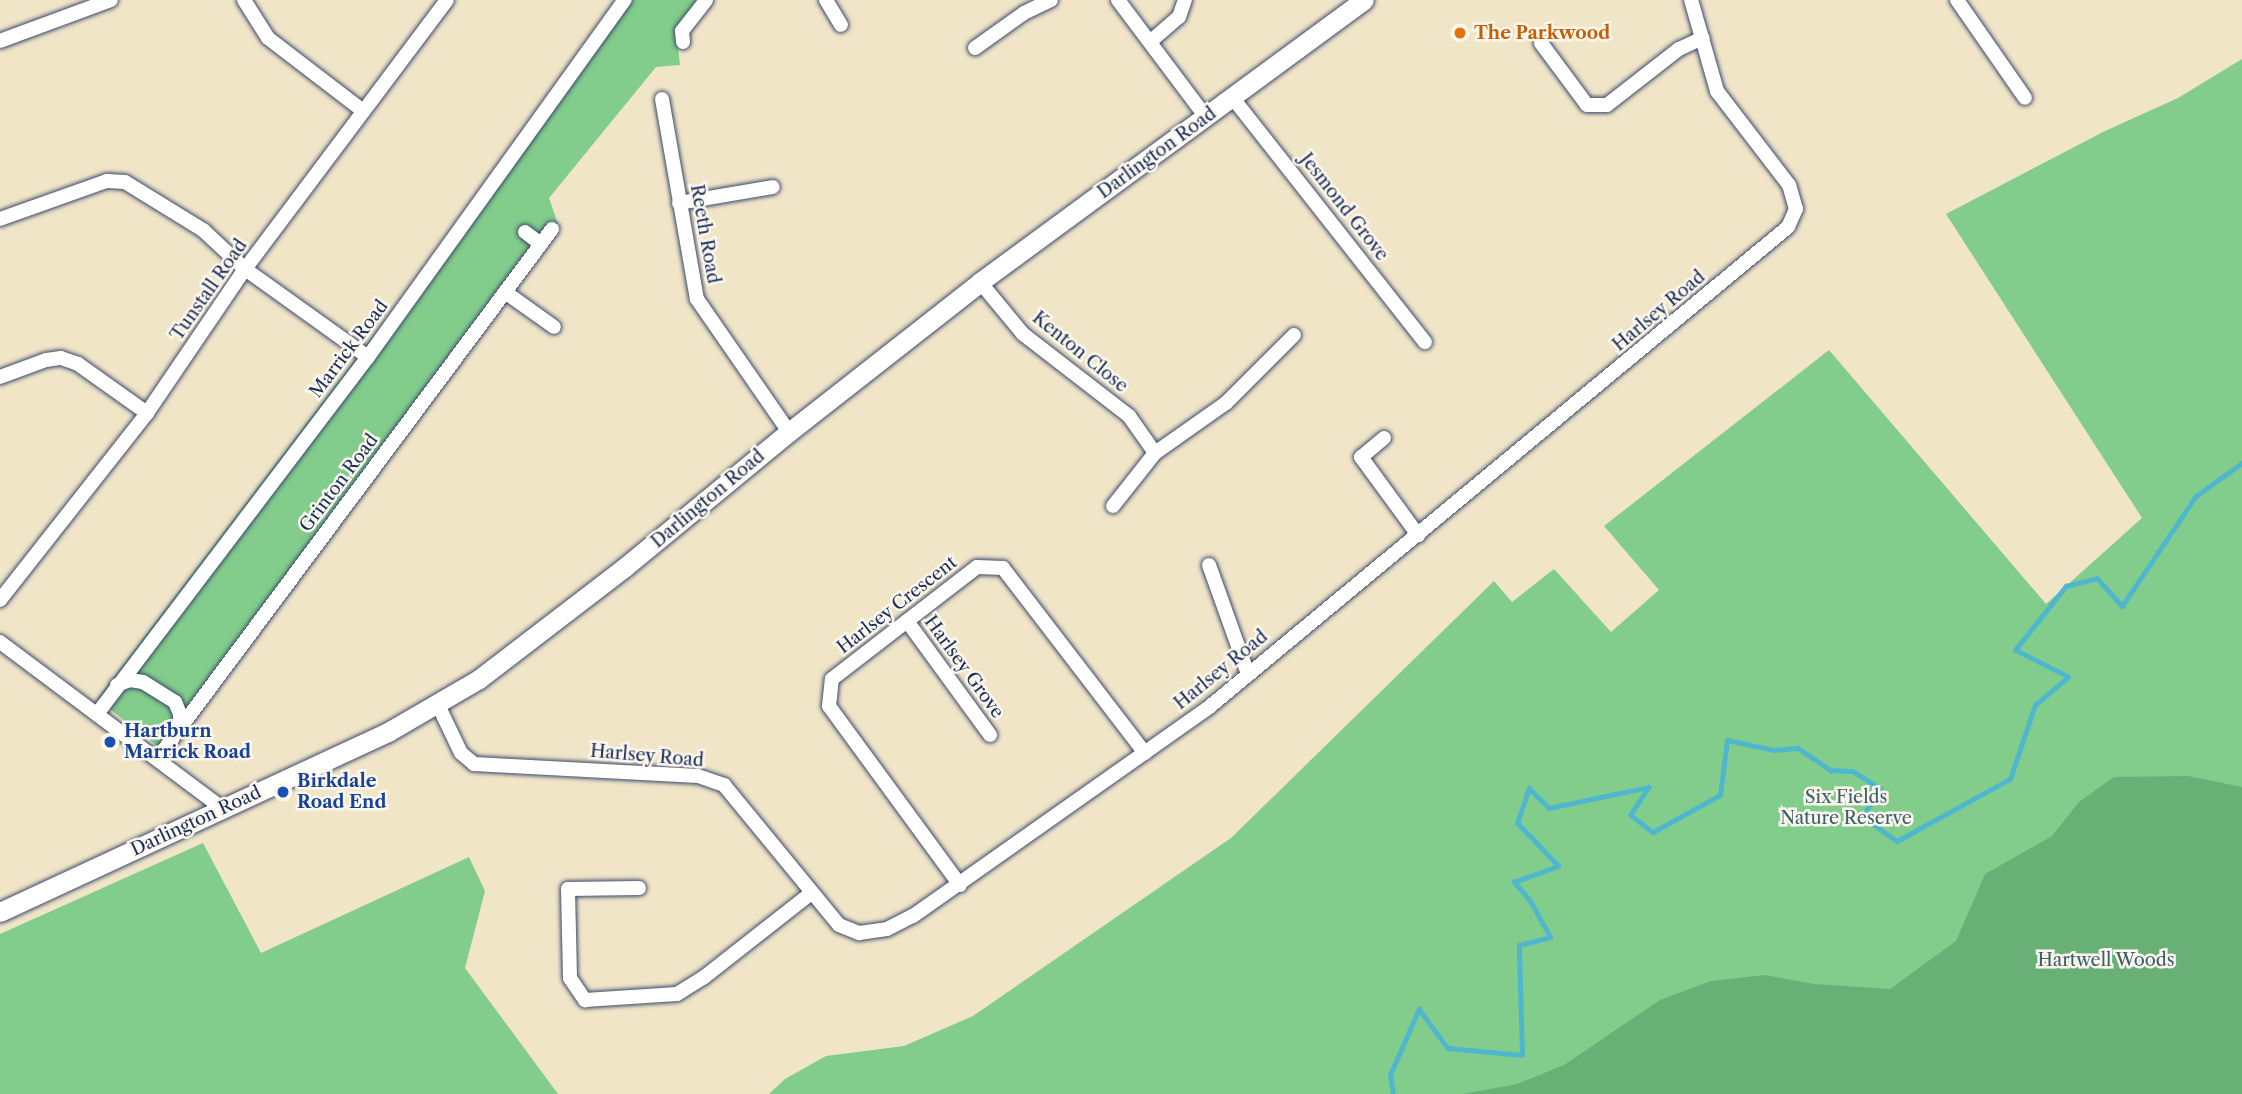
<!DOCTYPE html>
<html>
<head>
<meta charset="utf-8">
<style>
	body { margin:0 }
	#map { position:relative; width:2242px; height:1094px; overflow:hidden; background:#f1e5c8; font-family:"Libre Caslon Text",serif }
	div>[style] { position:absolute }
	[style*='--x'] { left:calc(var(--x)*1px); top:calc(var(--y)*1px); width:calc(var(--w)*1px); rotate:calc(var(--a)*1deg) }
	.green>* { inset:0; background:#82cd8b }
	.forest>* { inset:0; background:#69b077 }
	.stream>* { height:4.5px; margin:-2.25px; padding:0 2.25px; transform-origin:2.25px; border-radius:2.25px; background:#4fb7cd }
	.roads { filter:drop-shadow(0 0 2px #3b4a6e) drop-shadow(0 0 2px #3b4a6e) }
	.street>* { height:14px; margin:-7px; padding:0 7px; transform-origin:7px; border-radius:7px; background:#fff }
	.secondary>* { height:19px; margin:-9.5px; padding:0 9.5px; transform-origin:9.5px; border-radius:9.5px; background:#fff }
	.dots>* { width:19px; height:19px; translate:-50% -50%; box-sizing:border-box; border:4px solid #fbf7ec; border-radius:50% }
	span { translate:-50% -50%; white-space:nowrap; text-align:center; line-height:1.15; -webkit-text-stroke:5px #fbf7ec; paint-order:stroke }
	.food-label { font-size:18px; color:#c56008; font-weight:700 }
	.left { translate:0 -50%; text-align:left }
	.street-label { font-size:18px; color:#1b2f5e }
	.transit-label { font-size:18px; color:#164399; font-weight:700 }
	.park-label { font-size:18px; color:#3a5e6c }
</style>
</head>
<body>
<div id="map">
	<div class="green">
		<div style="clip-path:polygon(628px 0,709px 0,677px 39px,680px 65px,656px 67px,549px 198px,558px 224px,169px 755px,97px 699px)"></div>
		<div style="clip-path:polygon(2242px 59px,2242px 1094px,769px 1094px,785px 1079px,826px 1056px,904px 1046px,973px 1016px,1231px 838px,1494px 581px,1512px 602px,1554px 569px,1611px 632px,1659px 590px,1604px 526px,1829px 350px,2046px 604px,2142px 518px,1946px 214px,2105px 131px,2178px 98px)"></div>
		<div style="clip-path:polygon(203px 843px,261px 953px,469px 857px,485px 891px,465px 968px,558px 1094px,0 1094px,0 934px)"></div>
	</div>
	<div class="forest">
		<div style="clip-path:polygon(2188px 776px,2242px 787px,2242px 1094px,1463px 1094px,1517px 1084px,1564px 1065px,1660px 1000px,1711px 981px,1765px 975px,1814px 984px,1890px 989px,1956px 941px,1985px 874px,2052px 836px,2079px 802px,2114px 777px)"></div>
	</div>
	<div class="stream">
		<div style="--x:1393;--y:1094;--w:19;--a:-99"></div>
		<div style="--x:1390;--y:1075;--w:72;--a:-66.3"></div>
		<div style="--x:1419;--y:1009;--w:49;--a:53.4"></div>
		<div style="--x:1448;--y:1048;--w:74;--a:5.4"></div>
		<div style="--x:1522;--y:1055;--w:110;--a:-91.6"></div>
		<div style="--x:1519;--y:945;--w:32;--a:-14"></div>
		<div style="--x:1550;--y:937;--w:41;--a:-119.1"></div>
		<div style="--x:1530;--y:901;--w:25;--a:-130"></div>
		<div style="--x:1514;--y:882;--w:47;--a:-20"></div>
		<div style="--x:1558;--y:866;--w:59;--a:-133.6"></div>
		<div style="--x:1517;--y:823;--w:37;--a:-71"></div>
		<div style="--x:1529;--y:788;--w:28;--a:45"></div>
		<div style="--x:1549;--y:808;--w:102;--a:-11.9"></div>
		<div style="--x:1649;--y:787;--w:33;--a:123"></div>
		<div style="--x:1631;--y:815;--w:28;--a:38"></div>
		<div style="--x:1653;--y:832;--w:77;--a:-28.9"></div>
		<div style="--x:1720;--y:795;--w:55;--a:-82.7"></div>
		<div style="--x:1727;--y:740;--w:48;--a:12"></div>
		<div style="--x:1774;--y:750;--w:24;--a:-5"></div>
		<div style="--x:1798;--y:748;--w:40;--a:34"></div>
		<div style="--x:1831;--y:770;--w:22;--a:3"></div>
		<div style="--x:1853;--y:771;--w:33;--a:33"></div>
		<div style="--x:1881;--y:789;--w:33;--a:123"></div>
		<div style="--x:1863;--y:817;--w:42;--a:35.2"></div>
		<div style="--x:1897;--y:841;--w:129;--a:-28.8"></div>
		<div style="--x:2010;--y:779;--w:78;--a:-71.3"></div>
		<div style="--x:2035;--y:705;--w:43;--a:-40.3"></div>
		<div style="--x:2068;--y:677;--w:59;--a:-153"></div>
		<div style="--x:2015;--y:650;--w:82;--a:-51.4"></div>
		<div style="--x:2066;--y:586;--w:32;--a:-14"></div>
		<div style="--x:2097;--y:578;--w:38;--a:48"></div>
		<div style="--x:2122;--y:606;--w:133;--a:-56.1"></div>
		<div style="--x:2196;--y:496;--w:57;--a:-35.7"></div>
	</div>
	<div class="roads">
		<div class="street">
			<div style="--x:244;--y:0;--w:45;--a:57.7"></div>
			<div style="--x:268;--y:38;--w:120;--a:37.5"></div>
			<div style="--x:826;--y:0;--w:29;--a:59"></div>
			<div style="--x:1118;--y:0;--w:146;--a:53.1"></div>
			<div style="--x:1957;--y:0;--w:119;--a:55.2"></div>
			<div style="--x:0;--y:41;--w:118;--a:-20.3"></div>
			<div style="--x:1151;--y:41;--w:37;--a:-41"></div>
			<div style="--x:1179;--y:17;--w:18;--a:-71"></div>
			<div style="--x:683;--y:42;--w:11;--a:-95"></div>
			<div style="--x:682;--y:31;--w:39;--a:-52"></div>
			<div style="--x:1541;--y:43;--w:77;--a:53.4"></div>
			<div style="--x:1587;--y:105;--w:20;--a:0"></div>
			<div style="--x:1607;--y:105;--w:91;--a:-37.9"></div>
			<div style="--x:1679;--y:49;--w:26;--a:-25"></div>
			<div style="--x:975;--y:48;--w:60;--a:-35.5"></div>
			<div style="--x:1024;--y:13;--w:30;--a:-26"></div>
			<div style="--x:1232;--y:97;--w:312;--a:51.8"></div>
			<div style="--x:662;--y:99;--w:203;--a:80.1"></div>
			<div style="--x:697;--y:299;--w:162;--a:55.3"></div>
			<div style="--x:679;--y:203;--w:95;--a:-9.7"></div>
			<div style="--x:0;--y:219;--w:114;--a:-19.6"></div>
			<div style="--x:107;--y:181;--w:18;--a:3"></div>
			<div style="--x:125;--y:182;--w:92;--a:31.6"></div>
			<div style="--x:203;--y:230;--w:57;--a:42.9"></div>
			<div style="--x:245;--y:269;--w:151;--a:35.6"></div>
			<div style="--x:525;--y:232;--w:20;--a:37"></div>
			<div style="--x:980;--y:282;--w:67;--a:50.4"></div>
			<div style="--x:1023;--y:334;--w:134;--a:37.7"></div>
			<div style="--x:1129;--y:416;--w:45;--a:54.9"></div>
			<div style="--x:1155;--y:453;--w:87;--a:-35.2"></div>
			<div style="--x:1226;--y:403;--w:96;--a:-45"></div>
			<div style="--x:505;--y:292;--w:60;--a:35.5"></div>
			<div style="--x:0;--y:377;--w:49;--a:-20.3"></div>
			<div style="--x:46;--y:360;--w:15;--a:-8"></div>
			<div style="--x:61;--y:358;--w:18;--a:19"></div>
			<div style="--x:78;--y:364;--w:85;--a:35.4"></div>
			<div style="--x:1384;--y:438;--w:30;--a:140"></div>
			<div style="--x:1361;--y:457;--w:97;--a:53.8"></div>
			<div style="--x:1113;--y:506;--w:68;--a:-51.6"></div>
			<div style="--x:1209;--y:565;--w:116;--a:70.3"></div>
			<div style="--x:0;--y:600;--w:238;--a:-51.8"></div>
			<div style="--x:147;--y:413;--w:174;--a:-55.8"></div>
			<div style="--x:245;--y:269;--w:336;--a:-53.1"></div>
			<div style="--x:907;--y:621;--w:141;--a:53.9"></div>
			<div style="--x:0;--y:642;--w:279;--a:36.8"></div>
			<div style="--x:117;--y:685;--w:14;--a:-21"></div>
			<div style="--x:130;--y:680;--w:13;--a:9"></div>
			<div style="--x:143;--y:682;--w:38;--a:32"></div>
			<div style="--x:175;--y:702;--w:13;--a:67"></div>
			<div style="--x:180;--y:714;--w:16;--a:90"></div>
			<div style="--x:438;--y:705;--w:53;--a:64.4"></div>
			<div style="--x:461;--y:753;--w:17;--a:40"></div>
			<div style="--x:474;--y:764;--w:224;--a:3.1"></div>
			<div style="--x:698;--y:776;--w:28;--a:19"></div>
			<div style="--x:724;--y:785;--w:181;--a:50.6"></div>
			<div style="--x:839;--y:925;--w:22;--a:22"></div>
			<div style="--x:859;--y:933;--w:28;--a:-8"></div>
			<div style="--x:887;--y:929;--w:29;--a:-27"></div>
			<div style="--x:913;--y:916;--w:361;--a:-35.2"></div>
			<div style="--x:1208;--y:708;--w:753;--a:-39.67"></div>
			<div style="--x:1788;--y:227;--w:20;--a:-66"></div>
			<div style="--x:1796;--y:209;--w:25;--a:-106"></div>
			<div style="--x:1789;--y:185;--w:118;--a:-127.5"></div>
			<div style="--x:1717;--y:91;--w:95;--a:-105.9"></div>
			<div style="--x:97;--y:714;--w:448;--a:-52.8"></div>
			<div style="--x:368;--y:357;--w:440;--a:-54.3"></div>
			<div style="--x:157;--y:759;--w:661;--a:-53.3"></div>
			<div style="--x:960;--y:885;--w:222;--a:-126.2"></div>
			<div style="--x:829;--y:706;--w:27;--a:-84"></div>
			<div style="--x:832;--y:679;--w:183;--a:-37.7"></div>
			<div style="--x:977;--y:567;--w:26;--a:2"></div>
			<div style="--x:1003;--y:568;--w:233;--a:52.5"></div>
			<div style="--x:639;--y:888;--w:71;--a:179.2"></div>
			<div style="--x:568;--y:889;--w:89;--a:88.7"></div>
			<div style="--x:570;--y:978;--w:27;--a:56"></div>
			<div style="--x:585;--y:1000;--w:92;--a:-3.7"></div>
			<div style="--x:677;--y:994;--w:31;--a:-32"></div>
			<div style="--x:703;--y:978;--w:136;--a:-38.1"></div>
		</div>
		<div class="secondary">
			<div style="--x:0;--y:912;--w:428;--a:-24.9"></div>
			<div style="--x:388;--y:732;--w:105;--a:-30.2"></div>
			<div style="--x:479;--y:679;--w:184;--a:-37.5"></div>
			<div style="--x:625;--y:567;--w:212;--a:-39.5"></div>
			<div style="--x:789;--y:432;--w:243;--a:-38.1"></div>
			<div style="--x:980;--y:282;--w:476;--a:-36.3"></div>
		</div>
	</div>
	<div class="dots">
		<div style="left:1460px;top:33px;background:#e8710a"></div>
		<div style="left:110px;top:742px;background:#1a4fb4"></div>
		<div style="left:283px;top:792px;background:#1a4fb4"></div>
	</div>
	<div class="food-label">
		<span class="left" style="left:1474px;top:33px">The Parkwood</span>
	</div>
	<div class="street-label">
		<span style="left:1157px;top:153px;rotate:-36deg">Darlington Road</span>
		<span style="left:1344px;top:207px;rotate:52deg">Jesmond Grove</span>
		<span style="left:705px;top:234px;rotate:80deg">Reeth Road</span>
		<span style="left:209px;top:290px;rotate:-55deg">Tunstall Road</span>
		<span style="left:1659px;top:311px;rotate:-40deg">Harlsey Road</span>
		<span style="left:349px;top:349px;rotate:-53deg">Marrick Road</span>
		<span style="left:1080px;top:352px;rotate:39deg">Kenton Close</span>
		<span style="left:339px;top:483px;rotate:-53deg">Grinton Road</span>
		<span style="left:708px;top:499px;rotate:-40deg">Darlington Road</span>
		<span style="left:897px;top:605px;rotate:-38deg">Harlsey Crescent</span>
		<span style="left:964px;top:667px;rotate:54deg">Harlsey Grove</span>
		<span style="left:1221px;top:670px;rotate:-39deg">Harlsey Road</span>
		<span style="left:647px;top:756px;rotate:5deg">Harlsey Road</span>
		<span style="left:196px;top:821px;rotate:-25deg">Darlington Road</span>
	</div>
	<div class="transit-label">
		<span class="left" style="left:124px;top:742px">Hartburn<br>Marrick Road</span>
		<span class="left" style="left:297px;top:792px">Birkdale<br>Road End</span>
	</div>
	<div class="park-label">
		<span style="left:1846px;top:808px">Six Fields<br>Nature Reserve</span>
		<span style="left:2106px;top:960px">Hartwell Woods</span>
	</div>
</div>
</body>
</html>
